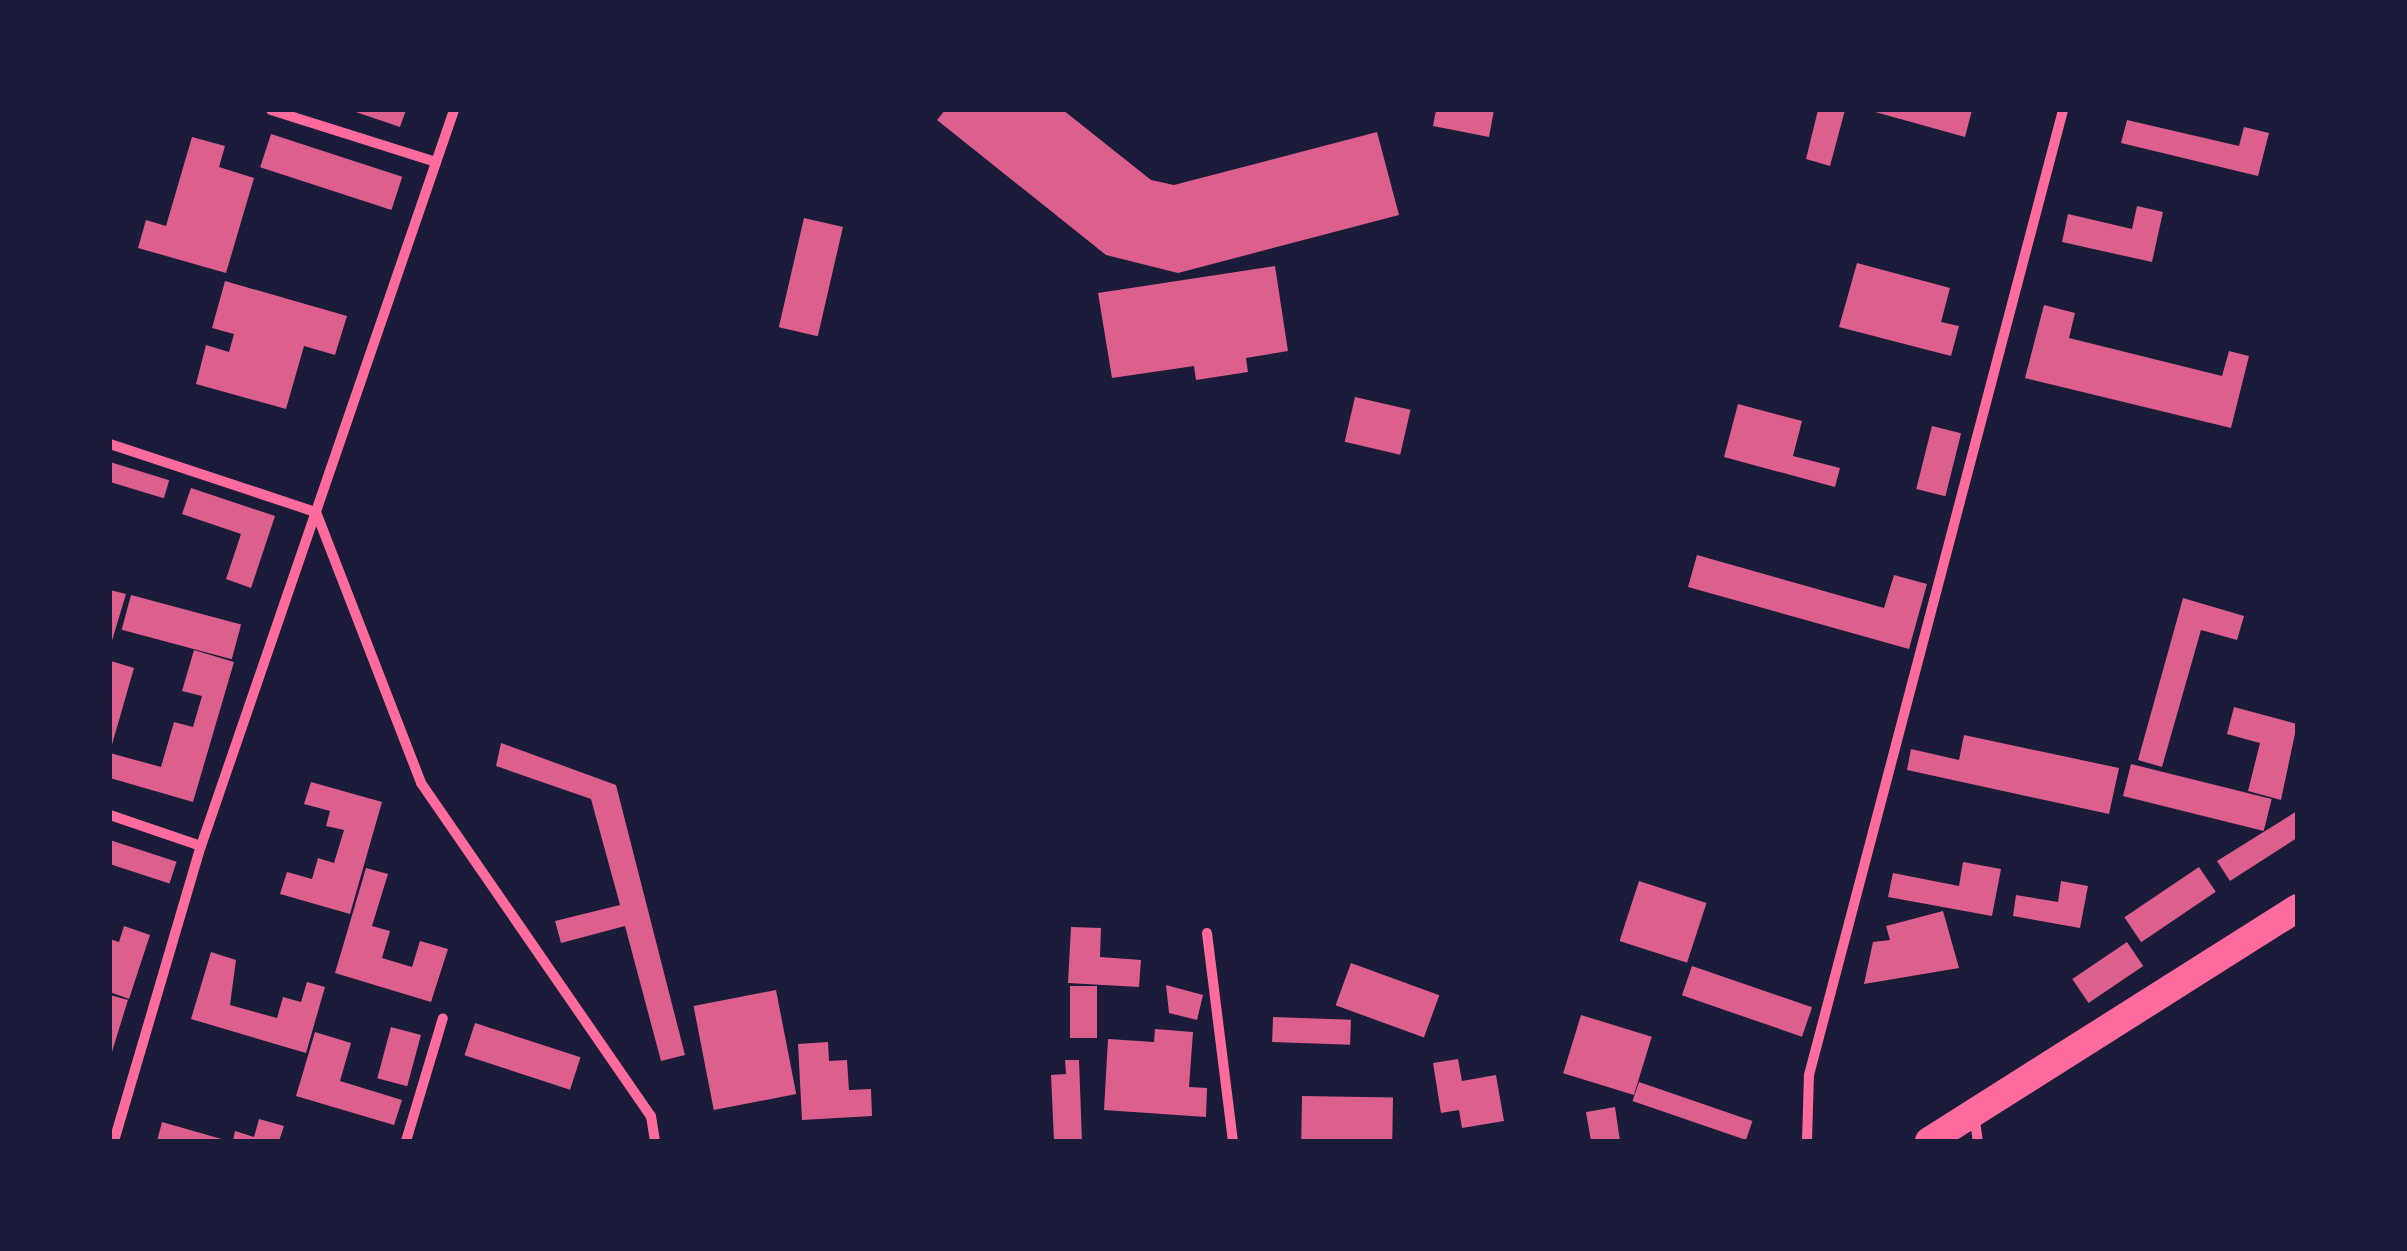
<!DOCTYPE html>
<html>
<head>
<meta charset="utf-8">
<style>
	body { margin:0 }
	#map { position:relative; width:2407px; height:1251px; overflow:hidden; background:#1b1b3a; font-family:"IBM Plex Sans",sans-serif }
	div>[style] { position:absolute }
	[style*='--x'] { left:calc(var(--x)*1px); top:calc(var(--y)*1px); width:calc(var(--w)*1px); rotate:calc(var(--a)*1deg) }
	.building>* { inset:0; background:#dd5f8e; transform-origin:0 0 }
	.minor>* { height:10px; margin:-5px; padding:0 5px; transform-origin:5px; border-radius:5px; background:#ff6b9d }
	.trunk>* { height:28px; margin:-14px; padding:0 14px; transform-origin:14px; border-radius:14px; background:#ff6b9d }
	span { translate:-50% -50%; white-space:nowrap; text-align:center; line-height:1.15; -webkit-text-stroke:10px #1b1b3a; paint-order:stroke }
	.frame { position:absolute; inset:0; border:112px solid #1b1b3a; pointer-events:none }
</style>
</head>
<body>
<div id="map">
	<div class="building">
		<div style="clip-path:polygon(350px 110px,406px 110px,400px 127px)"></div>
		<div style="clip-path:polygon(945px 110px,1063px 110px,1151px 180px,1174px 185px,1377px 132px,1399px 215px,1178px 273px,1106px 255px,937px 120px)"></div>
		<div style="clip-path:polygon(1436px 110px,1494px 110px,1489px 137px,1433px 126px)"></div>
		<div style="clip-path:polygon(1818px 110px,1845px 110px,1830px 166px,1806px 159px)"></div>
		<div style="clip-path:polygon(1868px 110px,1972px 110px,1965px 137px)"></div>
		<div style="clip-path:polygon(2127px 120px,2239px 146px,2244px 127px,2269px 133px,2258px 176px,2121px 143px)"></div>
		<div style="left:271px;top:134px;width:138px;height:35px;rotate:18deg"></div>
		<div style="clip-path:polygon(192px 137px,225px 146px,219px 167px,254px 178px,226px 273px,138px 248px,146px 220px,166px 226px)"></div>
		<div style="clip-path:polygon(2137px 206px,2163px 212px,2152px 262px,2062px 242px,2068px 214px,2132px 229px)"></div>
		<div style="left:804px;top:218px;width:40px;height:112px;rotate:13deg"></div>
		<div style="clip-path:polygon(1857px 263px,1950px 288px,1941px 322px,1959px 326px,1951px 356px,1839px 327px)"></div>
		<div style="clip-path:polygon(1275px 266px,1288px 351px,1246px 358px,1248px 372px,1196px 380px,1194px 366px,1112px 378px,1098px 293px)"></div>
		<div style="clip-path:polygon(225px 281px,347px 316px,335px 355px,304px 346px,286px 409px,196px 384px,206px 345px,229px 352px,234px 334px,212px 328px)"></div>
		<div style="clip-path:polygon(2044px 305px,2075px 313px,2069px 338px,2222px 376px,2229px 351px,2249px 356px,2231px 428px,2025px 378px)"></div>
		<div style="left:1355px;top:397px;width:57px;height:46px;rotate:13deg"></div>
		<div style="clip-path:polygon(1738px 404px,1802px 421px,1793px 456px,1840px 468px,1835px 487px,1724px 457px)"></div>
		<div style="left:1932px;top:426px;width:30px;height:65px;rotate:14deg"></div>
		<div style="left:110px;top:462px;width:62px;height:19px;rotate:17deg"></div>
		<div style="clip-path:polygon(191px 488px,275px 516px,251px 588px,226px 579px,241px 534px,182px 514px)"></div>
		<div style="clip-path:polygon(1697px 555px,1884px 608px,1894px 575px,1927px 584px,1909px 649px,1688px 587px)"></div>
		<div style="clip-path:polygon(110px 590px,126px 594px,111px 644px,110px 644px)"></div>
		<div style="left:131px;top:595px;width:114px;height:36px;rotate:15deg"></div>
		<div style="clip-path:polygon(2183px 598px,2244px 616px,2237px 640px,2201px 630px,2162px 767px,2138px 760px)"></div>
		<div style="clip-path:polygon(194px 650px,234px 662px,193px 802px,110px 778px,110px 753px,161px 767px,174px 722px,193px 727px,202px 696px,182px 691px)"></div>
		<div style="clip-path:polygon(111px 661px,134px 668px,111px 748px,110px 748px)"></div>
		<div style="clip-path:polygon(2234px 707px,2297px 724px,2281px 800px,2248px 791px,2260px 743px,2227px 734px)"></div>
		<div style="clip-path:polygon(1964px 735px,2119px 768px,2109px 814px,1907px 770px,1911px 749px,1959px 760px)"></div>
		<div style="clip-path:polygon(501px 743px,616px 785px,685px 1055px,661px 1061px,625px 926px,561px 943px,555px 921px,620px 905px,591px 799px,496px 766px)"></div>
		<div style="left:2131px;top:764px;width:145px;height:33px;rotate:14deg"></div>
		<div style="clip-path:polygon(311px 782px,382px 802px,350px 914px,280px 894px,287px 872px,312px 879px,318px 858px,334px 863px,344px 830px,326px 826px,330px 811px,304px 804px)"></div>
		<div style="clip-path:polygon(2297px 811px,2297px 838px,2230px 881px,2217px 861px)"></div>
		<div style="left:110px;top:840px;width:70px;height:23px;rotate:18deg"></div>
		<div style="clip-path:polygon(1963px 862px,2001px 869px,1992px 916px,1888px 897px,1893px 873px,1959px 886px)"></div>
		<div style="left:2199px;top:867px;width:30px;height:90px;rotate:56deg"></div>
		<div style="clip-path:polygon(366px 868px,388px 874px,372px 926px,390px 931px,382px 958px,412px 967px,420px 941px,448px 949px,431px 1002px,335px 973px)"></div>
		<div style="left:1639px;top:881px;width:71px;height:63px;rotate:18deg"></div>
		<div style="clip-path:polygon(2061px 881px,2088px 886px,2080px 928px,2013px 916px,2016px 895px,2058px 902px)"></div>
		<div style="clip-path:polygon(1943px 911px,1959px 968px,1864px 984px,1873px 942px,1890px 940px,1886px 926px)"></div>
		<div style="clip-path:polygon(124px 926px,150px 935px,129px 999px,110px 992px,110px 939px,119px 942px)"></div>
		<div style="clip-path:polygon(1071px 927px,1101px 928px,1100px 957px,1141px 960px,1139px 987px,1068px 983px)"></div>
		<div style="left:2127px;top:942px;width:29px;height:66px;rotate:56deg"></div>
		<div style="clip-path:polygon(211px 952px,236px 960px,230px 1005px,277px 1018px,283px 997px,301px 1002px,307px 982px,325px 987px,306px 1053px,191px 1019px)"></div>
		<div style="left:1351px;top:963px;width:94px;height:45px;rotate:20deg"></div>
		<div style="left:1692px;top:966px;width:127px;height:31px;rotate:19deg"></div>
		<div style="clip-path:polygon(1166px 985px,1203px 995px,1197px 1020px,1169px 1013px)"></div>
		<div style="left:1097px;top:986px;width:52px;height:27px;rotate:90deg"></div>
		<div style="left:776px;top:990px;width:106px;height:84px;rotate:79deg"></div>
		<div style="clip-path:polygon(110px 995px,128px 1000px,111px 1055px,110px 1055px)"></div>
		<div style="left:1581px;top:1015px;width:74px;height:61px;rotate:17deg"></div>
		<div style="left:1273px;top:1017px;width:78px;height:25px;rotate:2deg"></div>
		<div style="left:475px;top:1023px;width:111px;height:34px;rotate:18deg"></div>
		<div style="left:391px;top:1027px;width:31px;height:53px;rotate:15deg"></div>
		<div style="clip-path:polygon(1155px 1029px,1193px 1032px,1189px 1087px,1207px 1088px,1206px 1117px,1104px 1110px,1108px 1039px,1154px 1042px)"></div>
		<div style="clip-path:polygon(315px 1032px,351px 1043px,340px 1081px,402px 1100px,394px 1125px,296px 1096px)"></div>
		<div style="clip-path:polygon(828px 1042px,829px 1061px,847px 1060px,849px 1090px,871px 1089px,872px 1116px,802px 1120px,798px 1044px)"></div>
		<div style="clip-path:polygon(1458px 1059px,1462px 1081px,1496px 1075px,1504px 1121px,1462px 1128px,1459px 1110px,1441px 1113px,1433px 1063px)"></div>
		<div style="clip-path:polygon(1065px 1060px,1079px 1060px,1082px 1141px,1054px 1141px,1051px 1075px,1066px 1074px)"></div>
		<div style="left:1639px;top:1082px;width:120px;height:20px;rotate:19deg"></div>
		<div style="left:1302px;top:1096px;width:91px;height:45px;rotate:1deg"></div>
		<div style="clip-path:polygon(1615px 1107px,1620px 1141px,1591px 1141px,1586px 1112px)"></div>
		<div style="clip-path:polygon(259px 1119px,284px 1126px,279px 1141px,233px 1141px,235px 1131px,254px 1137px)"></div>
		<div style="clip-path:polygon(162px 1122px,225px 1140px,224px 1141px,157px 1141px)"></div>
	</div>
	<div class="minor">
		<div style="--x:271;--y:110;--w:173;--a:17.5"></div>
		<div style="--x:110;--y:444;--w:217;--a:18.3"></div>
		<div style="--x:316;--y:512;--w:291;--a:68.8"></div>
		<div style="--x:421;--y:783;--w:405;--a:55.4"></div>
		<div style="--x:651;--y:1116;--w:25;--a:81"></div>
		<div style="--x:110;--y:815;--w:96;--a:18.8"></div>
		<div style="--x:1207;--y:933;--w:210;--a:82.9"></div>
		<div style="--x:1974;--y:1114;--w:27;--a:82"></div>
		<div style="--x:114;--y:1141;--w:308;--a:-73.6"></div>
		<div style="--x:201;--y:846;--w:778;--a:-71.03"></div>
		<div style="--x:406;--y:1141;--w:128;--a:-73.3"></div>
		<div style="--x:1807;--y:1141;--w:66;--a:-88.3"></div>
		<div style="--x:1809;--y:1075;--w:998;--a:-75.25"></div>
	</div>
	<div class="trunk">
		<div style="--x:1929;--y:1141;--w:436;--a:-32.3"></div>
	</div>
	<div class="frame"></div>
</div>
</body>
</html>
